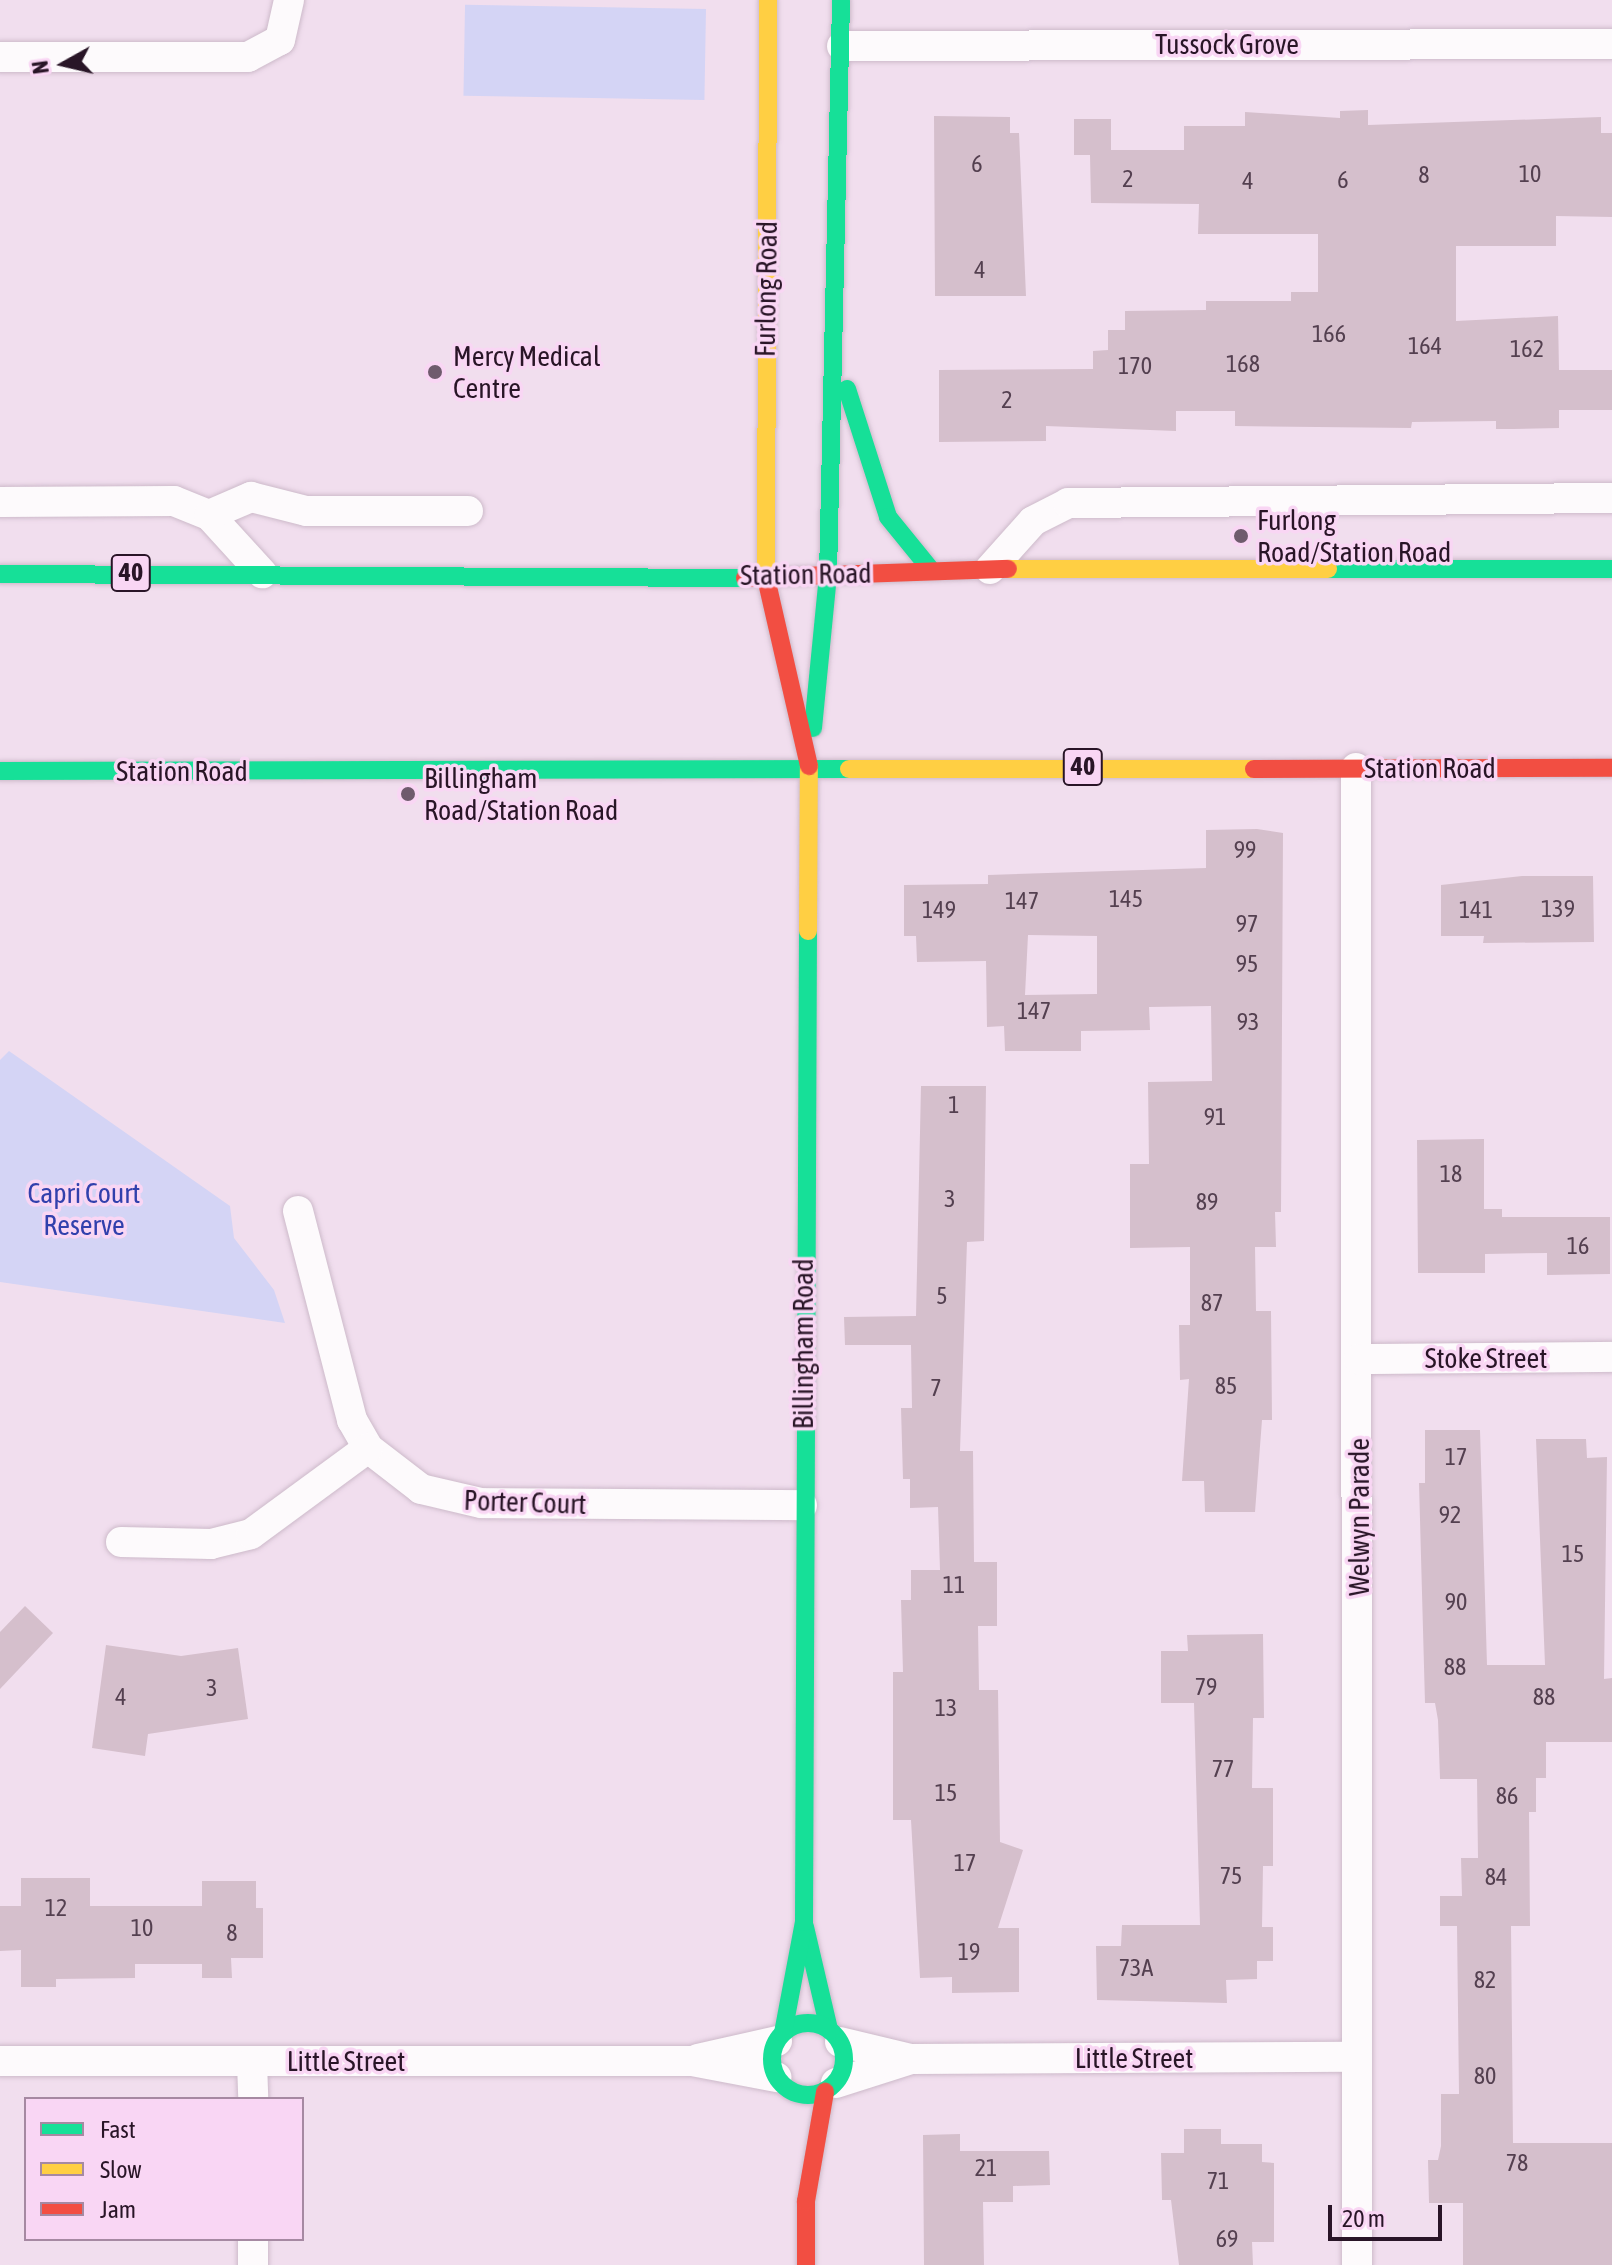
<!DOCTYPE html>
<html>
<head>
<meta charset="utf-8">
<style>
	body { margin:0 }
	#map { position:relative; width:1612px; height:2265px; overflow:hidden; background:#f1deee; font-family:"Asap Condensed",sans-serif }
	div>[style] { position:absolute }
	[style*='--x'] { left:calc(var(--x)*1px); top:calc(var(--y)*1px); width:calc(var(--w)*1px); rotate:calc(var(--a)*1deg) }
	.green>* { inset:0; background:#d4d4f5; transform-origin:0 0 }
	.building>* { inset:0; background:#d5bfcc }
	.roads { filter:drop-shadow(0 0 2px #cdbaca) drop-shadow(0 0 2px #cdbaca) }
	.street>* { height:30px; margin:-15px; padding:0 15px; transform-origin:15px; border-radius:15px; background:#fdfafc }
	.fast>* { height:18px; margin:-9px; padding:0 9px; transform-origin:9px; border-radius:9px; background:#16e098 }
	.fast>.ring { margin:-9px; padding:0; box-sizing:content-box; background:none; border:18px solid #16e098; border-radius:50% }
	.slow>* { height:18px; margin:-9px; padding:0 9px; transform-origin:9px; border-radius:9px; background:#ffcf43 }
	.jam>* { height:18px; margin:-9px; padding:0 9px; transform-origin:9px; border-radius:9px; background:#f24e42 }
	.dots>* { width:22px; height:22px; translate:-50% -50%; box-sizing:border-box; border:4px solid #f9d6f4; border-radius:50% }
	span { translate:-50% -50%; white-space:nowrap; text-align:center; line-height:1.15; -webkit-text-stroke:7px #f9d6f4; paint-order:stroke }
	.number-label { font-size:24px; color:#544050 }
	.number-label span { -webkit-text-stroke-width:0 }
	.shield-label span { padding:2px 6px; background:#f9d6f4; border:2px solid; border-radius:6px; -webkit-text-stroke-width:0 }
	.shield-label { font-size:26px; color:#291527; font-weight:700 }
	.street-label { font-size:28px; color:#291527 }
	.poi-label { font-size:28px; color:#291527 }
	.left { translate:0 -50%; text-align:left }
	.park-label { font-size:28px; color:#3140ac }
	.legend { position:absolute; left:24px; top:2097px; width:280px; height:144px; box-sizing:border-box; background:#f9d6f4; border:2px solid #a689a2; margin:0; padding:10px 14px; list-style:none; font-size:24px; color:#291527 }
	.legend li { display:flex; align-items:center; gap:16px; height:40px }
	.legend b { width:40px; border:2px solid #a689a2 }
	.north { position:absolute; left:24px; top:24px; width:80px; height:80px; -webkit-text-stroke:6px #f9d6f4; paint-order:stroke; rotate:262deg; font-size:22px; font-weight:700; line-height:32px; text-align:center; color:#291527 }
	.north::after { content:''; display:block; margin:auto; width:28px; height:36px; background:#291527; clip-path:polygon(50% 0,100% 100%,50% 72%,0 100%) }
	.scale { position:absolute; left:1328px; top:2205px; width:114px; height:36px; box-sizing:border-box; border:4px solid #291527; border-top:0; padding-left:10px; font-size:24px; line-height:28px; white-space:nowrap; color:#291527; -webkit-text-stroke:6px #f9d6f4; paint-order:stroke }
</style>
</head>
<body>
<div id="map">
	<div class="green">
		<div style="left:706px;top:9px;width:91px;height:241px;rotate:91deg"></div>
		<div style="clip-path:polygon(9px 1051px,230px 1206px,234px 1238px,274px 1290px,285px 1323px,0 1282px,0 1060px)"></div>
	</div>
	<div class="building">
		<div style="clip-path:polygon(1368px 110px,1368px 125px,1601px 117px,1601px 133px,1612px 133px,1612px 217px,1556px 216px,1556px 246px,1456px 246px,1456px 321px,1558px 316px,1559px 370px,1612px 370px,1612px 410px,1559px 410px,1559px 428px,1513px 429px,1496px 429px,1496px 421px,1412px 422px,1411px 428px,1235px 426px,1235px 411px,1176px 411px,1176px 431px,1046px 426px,1046px 441px,939px 442px,939px 370px,1093px 369px,1093px 351px,1108px 350px,1108px 330px,1125px 330px,1125px 311px,1206px 310px,1206px 301px,1291px 301px,1291px 292px,1318px 292px,1318px 234px,1198px 234px,1199px 204px,1091px 203px,1090px 155px,1074px 155px,1074px 119px,1111px 119px,1111px 150px,1184px 150px,1184px 126px,1245px 126px,1245px 112px,1340px 118px,1340px 111px)"></div>
		<div style="clip-path:polygon(934px 116px,1010px 117px,1010px 133px,1019px 133px,1026px 296px,935px 296px)"></div>
		<div style="clip-path:polygon(evenodd,1257px 829px,1283px 833px,1281px 1212px,1275px 1212px,1276px 1247px,1255px 1247px,1256px 1311px,1271px 1311px,1272px 1420px,1262px 1420px,1255px 1512px,1205px 1512px,1204px 1481px,1182px 1481px,1189px 1379px,1180px 1380px,1179px 1325px,1190px 1325px,1190px 1247px,1130px 1248px,1130px 1164px,1149px 1164px,1148px 1082px,1212px 1081px,1211px 1006px,1149px 1007px,1150px 1030px,1081px 1031px,1081px 1051px,1005px 1051px,1004px 1026px,987px 1027px,986px 961px,917px 962px,916px 936px,904px 936px,904px 885px,988px 884px,988px 875px,1206px 868px,1206px 830px,1257px 829px,1028px 935px,1097px 936px,1097px 994px,1025px 995px,1028px 935px)"></div>
		<div style="clip-path:polygon(1522px 876px,1593px 876px,1594px 942px,1483px 943px,1484px 936px,1441px 936px,1441px 885px)"></div>
		<div style="clip-path:polygon(921px 1086px,986px 1086px,984px 1241px,967px 1242px,960px 1451px,973px 1451px,974px 1562px,997px 1562px,997px 1626px,978px 1626px,979px 1690px,998px 1690px,1000px 1842px,1023px 1850px,998px 1928px,1019px 1928px,1019px 1992px,952px 1993px,952px 1977px,920px 1978px,911px 1820px,893px 1820px,893px 1672px,903px 1672px,901px 1600px,911px 1600px,911px 1570px,940px 1570px,938px 1507px,910px 1508px,910px 1479px,903px 1479px,901px 1408px,912px 1408px,911px 1345px,845px 1345px,844px 1317px,916px 1316px)"></div>
		<div style="clip-path:polygon(1484px 1139px,1484px 1209px,1502px 1209px,1502px 1217px,1610px 1217px,1610px 1274px,1547px 1275px,1547px 1253px,1485px 1254px,1485px 1273px,1418px 1273px,1417px 1140px)"></div>
		<div style="clip-path:polygon(1425px 1430px,1480px 1430px,1487px 1665px,1545px 1665px,1536px 1439px,1586px 1439px,1587px 1458px,1607px 1457px,1604px 1679px,1612px 1678px,1612px 1742px,1546px 1742px,1546px 1778px,1536px 1778px,1536px 1812px,1529px 1812px,1530px 1926px,1511px 1926px,1513px 2143px,1612px 2143px,1612px 2265px,1463px 2265px,1463px 2203px,1429px 2203px,1428px 2160px,1438px 2160px,1441px 2146px,1441px 2094px,1459px 2094px,1457px 1926px,1440px 1926px,1440px 1896px,1462px 1896px,1461px 1858px,1478px 1858px,1477px 1779px,1440px 1779px,1438px 1720px,1435px 1703px,1425px 1703px,1419px 1483px,1425px 1483px)"></div>
		<div style="clip-path:polygon(25px 1606px,53px 1633px,0 1689px,0 1632px)"></div>
		<div style="clip-path:polygon(1263px 1634px,1264px 1718px,1253px 1718px,1252px 1788px,1273px 1788px,1273px 1866px,1263px 1866px,1262px 1927px,1273px 1927px,1273px 1961px,1257px 1961px,1257px 1979px,1226px 1980px,1227px 2003px,1097px 2000px,1096px 1946px,1121px 1946px,1122px 1925px,1200px 1925px,1194px 1703px,1161px 1703px,1161px 1651px,1188px 1651px,1187px 1635px)"></div>
		<div style="clip-path:polygon(106px 1645px,181px 1656px,238px 1648px,248px 1719px,148px 1734px,145px 1756px,92px 1748px)"></div>
		<div style="clip-path:polygon(21px 1878px,90px 1878px,90px 1906px,202px 1906px,202px 1881px,256px 1881px,256px 1908px,263px 1908px,263px 1958px,231px 1958px,232px 1978px,202px 1978px,202px 1964px,135px 1964px,135px 1978px,56px 1979px,56px 1987px,21px 1987px,21px 1950px,0 1951px,0 1906px,21px 1906px)"></div>
		<div style="clip-path:polygon(1184px 2129px,1221px 2129px,1221px 2144px,1262px 2144px,1262px 2162px,1274px 2163px,1274px 2242px,1252px 2242px,1253px 2265px,1179px 2265px,1171px 2200px,1162px 2200px,1161px 2153px,1184px 2153px)"></div>
		<div style="clip-path:polygon(960px 2134px,960px 2151px,1049px 2151px,1050px 2185px,1013px 2186px,1013px 2202px,983px 2202px,984px 2265px,924px 2265px,923px 2135px)"></div>
	</div>
	<div class="roads">
		<div class="street">
			<div style="--x:842;--y:46;--w:770;--a:-0.15"></div>
			<div style="--x:0;--y:57;--w:248;--a:0"></div>
			<div style="--x:248;--y:57;--w:36;--a:-28"></div>
			<div style="--x:280;--y:40;--w:41;--a:-77.3"></div>
			<div style="--x:0;--y:502;--w:174;--a:-0.3"></div>
			<div style="--x:174;--y:501;--w:38;--a:22"></div>
			<div style="--x:209;--y:515;--w:79;--a:47.6"></div>
			<div style="--x:209;--y:515;--w:46;--a:-23.2"></div>
			<div style="--x:251;--y:497;--w:57;--a:14.3"></div>
			<div style="--x:306;--y:511;--w:162;--a:0"></div>
			<div style="--x:990;--y:569;--w:64;--a:-48.1"></div>
			<div style="--x:1033;--y:521;--w:39;--a:-27"></div>
			<div style="--x:1068;--y:503;--w:544;--a:-0.53"></div>
			<div style="--x:1356;--y:768;--w:1497;--a:89.96"></div>
			<div style="--x:298;--y:1211;--w:216;--a:75.5"></div>
			<div style="--x:352;--y:1420;--w:32;--a:60"></div>
			<div style="--x:368;--y:1448;--w:67;--a:37.7"></div>
			<div style="--x:421;--y:1489;--w:62;--a:13.1"></div>
			<div style="--x:481;--y:1503;--w:321;--a:0.4"></div>
			<div style="--x:1359;--y:1359;--w:253;--a:-0.5"></div>
			<div style="--x:121;--y:1542;--w:90;--a:1.3"></div>
			<div style="--x:211;--y:1544;--w:41;--a:-14"></div>
			<div style="--x:251;--y:1534;--w:145;--a:-36.3"></div>
			<div style="--x:840;--y:2042;--w:73;--a:13.5"></div>
			<div style="--x:911;--y:2059;--w:446;--a:-0.3"></div>
			<div style="--x:698;--y:2059;--w:81;--a:-12.8"></div>
			<div style="--x:0;--y:2061;--w:692;--a:0"></div>
			<div style="--x:692;--y:2061;--w:86;--a:10.8"></div>
			<div style="--x:252;--y:2062;--w:37;--a:88"></div>
			<div style="--x:836;--y:2083;--w:79;--a:-17.7"></div>
			<div style="--x:253;--y:2239;--w:26;--a:90"></div>
		</div>
		<div class="fast">
			<div style="--x:847;--y:389;--w:134;--a:72.2"></div>
			<div style="--x:888;--y:517;--w:68;--a:50.9"></div>
			<div style="--x:1328;--y:569;--w:284;--a:0"></div>
			<div style="--x:0;--y:574;--w:745;--a:0.31"></div>
			<div style="--x:828;--y:575;--w:575;--a:-88.7"></div>
			<div style="--x:813;--y:728;--w:154;--a:-84.4"></div>
			<div style="--x:0;--y:771;--w:849;--a:-0.13"></div>
			<div style="--x:805;--y:1927;--w:105;--a:76.8"></div>
			<div class="ring" style="left:772px;top:2023px;width:54px;height:54px"></div>
			<div style="--x:783;--y:2033;--w:113;--a:-79.3"></div>
			<div style="--x:804;--y:1922;--w:991;--a:-89.77"></div>
		</div>
		<div class="slow">
			<div style="--x:1008;--y:569;--w:320;--a:0"></div>
			<div style="--x:766;--y:578;--w:578;--a:-89.8"></div>
			<div style="--x:849;--y:769;--w:405;--a:0"></div>
			<div style="--x:808;--y:931;--w:165;--a:-89.7"></div>
		</div>
		<div class="jam">
			<div style="--x:745;--y:578;--w:263;--a:-2"></div>
			<div style="--x:766;--y:578;--w:193;--a:77.1"></div>
			<div style="--x:1254;--y:769;--w:358;--a:-0.2"></div>
			<div style="--x:806;--y:2265;--w:64;--a:-90"></div>
			<div style="--x:806;--y:2201;--w:111;--a:-80.1"></div>
		</div>
	</div>
	<div class="dots">
		<div style="left:435px;top:372px;background:#6f5b6d"></div>
		<div style="left:1241px;top:536px;background:#6f5b6d"></div>
		<div style="left:408px;top:794px;background:#6f5b6d"></div>
	</div>
	<div class="number-label">
		<span style="left:977px;top:164px">6</span>
		<span style="left:1530px;top:174px">10</span>
		<span style="left:1424px;top:175px">8</span>
		<span style="left:1128px;top:179px">2</span>
		<span style="left:1343px;top:180px">6</span>
		<span style="left:1248px;top:181px">4</span>
		<span style="left:980px;top:270px">4</span>
		<span style="left:1329px;top:334px">166</span>
		<span style="left:1425px;top:346px">164</span>
		<span style="left:1527px;top:349px">162</span>
		<span style="left:1243px;top:364px">168</span>
		<span style="left:1135px;top:366px">170</span>
		<span style="left:1007px;top:400px">2</span>
		<span style="left:1245px;top:850px">99</span>
		<span style="left:1126px;top:899px">145</span>
		<span style="left:1022px;top:901px">147</span>
		<span style="left:1558px;top:909px">139</span>
		<span style="left:939px;top:910px">149</span>
		<span style="left:1476px;top:910px">141</span>
		<span style="left:1247px;top:924px">97</span>
		<span style="left:1247px;top:964px">95</span>
		<span style="left:1034px;top:1011px">147</span>
		<span style="left:1248px;top:1022px">93</span>
		<span style="left:954px;top:1105px">1</span>
		<span style="left:1215px;top:1117px">91</span>
		<span style="left:1451px;top:1174px">18</span>
		<span style="left:950px;top:1199px">3</span>
		<span style="left:1207px;top:1202px">89</span>
		<span style="left:1578px;top:1246px">16</span>
		<span style="left:942px;top:1296px">5</span>
		<span style="left:1212px;top:1303px">87</span>
		<span style="left:1226px;top:1386px">85</span>
		<span style="left:936px;top:1388px">7</span>
		<span style="left:1456px;top:1457px">17</span>
		<span style="left:1450px;top:1515px">92</span>
		<span style="left:1573px;top:1554px">15</span>
		<span style="left:954px;top:1585px">11</span>
		<span style="left:1456px;top:1602px">90</span>
		<span style="left:1455px;top:1667px">88</span>
		<span style="left:1206px;top:1687px">79</span>
		<span style="left:212px;top:1688px">3</span>
		<span style="left:121px;top:1697px">4</span>
		<span style="left:1544px;top:1697px">88</span>
		<span style="left:946px;top:1708px">13</span>
		<span style="left:1223px;top:1769px">77</span>
		<span style="left:946px;top:1793px">15</span>
		<span style="left:1507px;top:1796px">86</span>
		<span style="left:965px;top:1863px">17</span>
		<span style="left:1231px;top:1876px">75</span>
		<span style="left:1496px;top:1877px">84</span>
		<span style="left:56px;top:1908px">12</span>
		<span style="left:142px;top:1928px">10</span>
		<span style="left:232px;top:1933px">8</span>
		<span style="left:969px;top:1952px">19</span>
		<span style="left:1136px;top:1968px">73A</span>
		<span style="left:1485px;top:1980px">82</span>
		<span style="left:1485px;top:2076px">80</span>
		<span style="left:1517px;top:2163px">78</span>
		<span style="left:986px;top:2168px">21</span>
		<span style="left:1218px;top:2181px">71</span>
		<span style="left:1227px;top:2239px">69</span>
	</div>
	<div class="shield-label">
		<span style="left:131px;top:573px">40</span>
		<span style="left:1083px;top:767px">40</span>
	</div>
	<div class="street-label">
		<span style="left:1227px;top:44px">Tussock Grove</span>
		<span style="left:766px;top:289px;rotate:-89deg">Furlong Road</span>
		<span style="left:806px;top:574px;rotate:-1deg">Station Road</span>
		<span style="left:1430px;top:768px">Station Road</span>
		<span style="left:182px;top:771px">Station Road</span>
		<span style="left:803px;top:1344px;rotate:-90deg">Billingham Road</span>
		<span style="left:1486px;top:1358px">Stoke Street</span>
		<span style="left:525px;top:1502px;rotate:2deg">Porter Court</span>
		<span style="left:1359px;top:1517px;rotate:-90deg">Welwyn Parade</span>
		<span style="left:1134px;top:2058px">Little Street</span>
		<span style="left:346px;top:2061px">Little Street</span>
	</div>
	<div class="poi-label">
		<span class="left" style="left:453px;top:372px">Mercy Medical<br>Centre</span>
		<span class="left" style="left:1257px;top:536px">Furlong<br>Road/Station Road</span>
		<span class="left" style="left:424px;top:794px">Billingham<br>Road/Station Road</span>
	</div>
	<div class="park-label">
		<span style="left:84px;top:1209px">Capri Court<br>Reserve</span>
	</div>
	<ul class="legend">
	<li><b style="height:10px;background:#16e098"></b>Fast</li>
	<li><b style="height:10px;background:#ffcf43"></b>Slow</li>
	<li><b style="height:10px;background:#f24e42"></b>Jam</li>
	</ul>
	<div class="north">N</div>
	<div class="scale">20 m</div>
</div>
</body>
</html>
